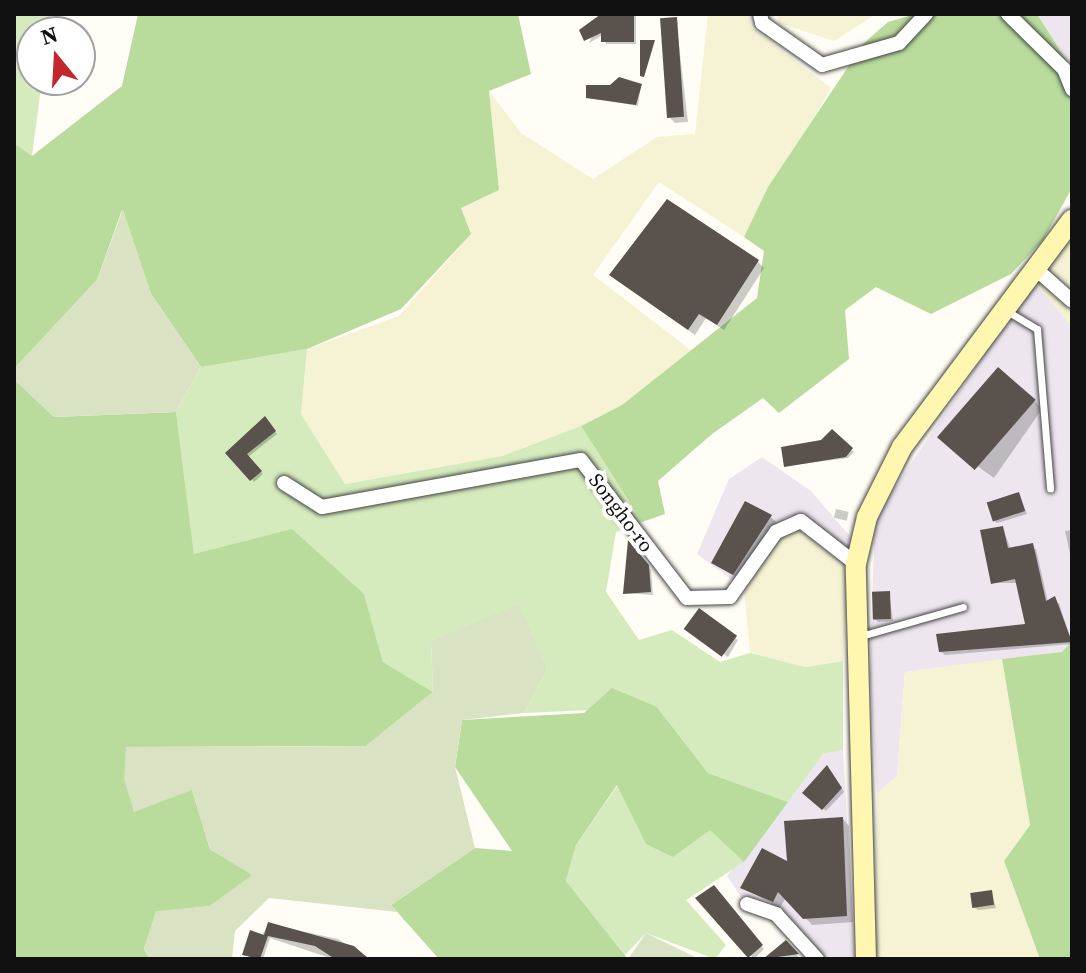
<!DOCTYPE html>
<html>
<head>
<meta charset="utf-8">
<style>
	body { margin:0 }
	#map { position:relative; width:1086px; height:973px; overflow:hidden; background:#fffdf5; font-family:"Source Serif 4",serif }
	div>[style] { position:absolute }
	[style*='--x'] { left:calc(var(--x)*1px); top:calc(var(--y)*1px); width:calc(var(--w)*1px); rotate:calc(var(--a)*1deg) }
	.industrial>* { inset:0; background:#eee6ef }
	.farmland>* { inset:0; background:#f6f3d4 }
	.green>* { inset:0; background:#d5ebbd }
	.forest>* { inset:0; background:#b9dc9c }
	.cemetery>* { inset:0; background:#d9e3c4 }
	.shadow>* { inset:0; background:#0003; transform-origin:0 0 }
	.building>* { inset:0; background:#5a524d; transform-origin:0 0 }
	.roads { filter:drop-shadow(0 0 2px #444) drop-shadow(0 0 2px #444) }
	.lane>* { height:7px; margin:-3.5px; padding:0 3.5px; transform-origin:3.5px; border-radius:3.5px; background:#fff }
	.street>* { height:14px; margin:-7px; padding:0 7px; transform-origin:7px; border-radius:7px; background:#fff }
	.secondary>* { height:20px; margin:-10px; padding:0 10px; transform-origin:10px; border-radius:10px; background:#fff6b0 }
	span { translate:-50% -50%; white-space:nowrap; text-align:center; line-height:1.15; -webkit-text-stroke:8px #fff; paint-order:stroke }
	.street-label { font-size:20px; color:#111 }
	.frame { position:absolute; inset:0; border:16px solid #111; pointer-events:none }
	.north { position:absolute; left:16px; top:16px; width:80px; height:80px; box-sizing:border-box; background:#fff; border:2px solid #a0a0a0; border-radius:50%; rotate:342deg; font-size:22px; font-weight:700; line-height:32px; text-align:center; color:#111 }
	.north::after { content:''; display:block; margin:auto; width:28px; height:36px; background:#c4262e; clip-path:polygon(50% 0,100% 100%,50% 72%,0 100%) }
</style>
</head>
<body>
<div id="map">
	<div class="industrial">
		<div style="clip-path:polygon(1037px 14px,1072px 14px,1072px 69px)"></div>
		<div style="clip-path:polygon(1034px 281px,1072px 327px,1072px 641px,1063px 652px,905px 672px,897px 776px,877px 794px,870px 673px,875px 517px)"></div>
		<div style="clip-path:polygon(762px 457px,811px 491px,854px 541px,848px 570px,786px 517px,744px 589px,697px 554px,729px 479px)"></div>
		<div style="clip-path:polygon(843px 750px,855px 959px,811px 959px,782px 909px,742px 898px,727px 876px,823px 754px)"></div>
	</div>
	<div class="farmland">
		<div style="clip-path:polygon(708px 14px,748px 14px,751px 27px,831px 88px,744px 237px,659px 182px,593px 275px,692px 351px,622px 405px,581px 426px,502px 456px,345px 484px,301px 414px,307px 349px,399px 316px,471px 234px,461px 208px,499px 190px,489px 91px,521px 133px,593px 179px,657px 137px,695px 134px)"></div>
		<div style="clip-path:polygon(777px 14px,876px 14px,834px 41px,779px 23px)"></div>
		<div style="clip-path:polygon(1072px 238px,1072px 327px,1034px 281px)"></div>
		<div style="clip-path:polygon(797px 527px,848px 570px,843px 661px,805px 667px,750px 653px,744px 589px,775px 536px)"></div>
		<div style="clip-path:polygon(1002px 659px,1030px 825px,1004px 861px,1040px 959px,874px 959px,877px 794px,897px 776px,905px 672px)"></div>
	</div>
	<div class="green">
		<div style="clip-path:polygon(14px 14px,51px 14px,49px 32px,32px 32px,32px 80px,42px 80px,32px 156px,14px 143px)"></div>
		<div style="clip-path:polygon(307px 349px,301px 414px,345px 484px,502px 456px,581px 426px,642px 522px,616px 532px,606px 592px,639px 640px,672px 630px,720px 662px,750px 653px,805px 667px,843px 661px,843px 750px,823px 754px,788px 802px,708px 773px,657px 707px,524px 713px,547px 670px,469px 628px,431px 641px,433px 692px,383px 662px,364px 594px,194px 555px,176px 412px,201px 367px)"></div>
		<div style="clip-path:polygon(618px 785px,673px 857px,710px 829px,744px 862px,686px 900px,726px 945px,715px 959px,646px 933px,625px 955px,566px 881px,576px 845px)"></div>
	</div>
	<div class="forest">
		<div style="clip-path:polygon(138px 14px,518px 14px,531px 74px,489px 91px,499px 190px,461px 208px,471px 234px,401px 309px,307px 349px,201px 367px,151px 294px,122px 210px,97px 280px,14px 369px,14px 143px,32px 156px,122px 86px)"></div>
		<div style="clip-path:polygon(915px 14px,1037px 14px,1072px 69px,1072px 188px,1043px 240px,1011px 274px,931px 314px,876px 287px,845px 310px,849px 359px,779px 413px,763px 398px,712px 434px,658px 481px,665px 514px,642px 522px,581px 426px,622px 405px,757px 298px,764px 251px,744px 237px,768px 187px,864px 43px,888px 22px)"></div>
		<div style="clip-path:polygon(14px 379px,54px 417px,176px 412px,194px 554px,292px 529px,364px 594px,383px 662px,433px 692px,366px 746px,126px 747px,192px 790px,210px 849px,253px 875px,210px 906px,156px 912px,144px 949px,150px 959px,14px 959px)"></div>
		<div style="clip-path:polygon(1072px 641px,1072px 959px,1040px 959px,1004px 861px,1030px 825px,1002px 659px,1062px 652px)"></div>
		<div style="clip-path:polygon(612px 688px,657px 707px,708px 773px,788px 802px,744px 862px,710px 830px,673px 857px,646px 844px,617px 785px,576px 845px,566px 881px,628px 959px,439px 959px,391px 905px,475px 848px,512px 851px,455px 767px,462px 720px,584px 713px)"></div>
	</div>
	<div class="cemetery">
		<div style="clip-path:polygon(123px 209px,151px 294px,201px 367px,176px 412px,54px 417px,14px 379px,14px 369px,97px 280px)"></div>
		<div style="clip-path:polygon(519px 604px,547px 670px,524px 713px,462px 720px,455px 767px,475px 848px,391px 905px,397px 912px,269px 898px,235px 931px,232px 959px,150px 959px,144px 949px,156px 911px,210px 906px,252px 875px,210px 849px,192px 790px,134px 812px,124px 779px,126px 747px,366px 746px,433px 692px,431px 641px)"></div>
		<div style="clip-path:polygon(646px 933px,699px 959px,628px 959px)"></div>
	</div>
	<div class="shadow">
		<div style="clip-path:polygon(603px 14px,636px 14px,636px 44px,606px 44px,603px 35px,589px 43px)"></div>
		<div style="clip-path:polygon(676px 20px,688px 122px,675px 123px,670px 118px)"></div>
		<div style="clip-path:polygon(641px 85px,638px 106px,588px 97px)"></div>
		<div style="clip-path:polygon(757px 261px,764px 268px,724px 330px,706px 318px,695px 335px,618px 281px)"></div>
		<div style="clip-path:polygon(1035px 401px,1042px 409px,994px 478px,947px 444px)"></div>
		<div style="clip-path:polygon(265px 419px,277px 434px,248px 457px,263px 474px,254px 482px,228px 453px)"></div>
		<div style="clip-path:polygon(832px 432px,854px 452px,848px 458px,786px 466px)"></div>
		<div style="clip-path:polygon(1019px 494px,1027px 514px,997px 523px,993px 520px)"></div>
		<div style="left:836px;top:509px;width:13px;height:9px;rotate:13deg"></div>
		<div style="clip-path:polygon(771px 517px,776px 522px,739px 579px,713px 563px)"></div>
		<div style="clip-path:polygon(1003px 528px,1011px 550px,1036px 549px,1048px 602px,1059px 603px,1072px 644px,945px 655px,940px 651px,1028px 626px,1018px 583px,993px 583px)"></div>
		<div style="clip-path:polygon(1072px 530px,1072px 563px,1065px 531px)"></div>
		<div style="clip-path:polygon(629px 544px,651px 570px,653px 595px,625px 593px)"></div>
		<div style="clip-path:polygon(889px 593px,893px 621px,878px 622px,875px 619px)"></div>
		<div style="clip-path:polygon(699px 610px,738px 640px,728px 657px,689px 631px)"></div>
		<div style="clip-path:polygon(830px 770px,844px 792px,826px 811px,805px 793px)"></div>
		<div style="clip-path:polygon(843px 819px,849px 826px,853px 922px,812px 925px,786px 897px,780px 908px,743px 888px,789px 865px)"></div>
		<div style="clip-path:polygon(716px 890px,764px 949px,754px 959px,698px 899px)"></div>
		<div style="clip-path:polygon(991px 892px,996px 908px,978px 910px,974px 907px)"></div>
		<div style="clip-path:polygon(269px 924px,338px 939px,371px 959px,333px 959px,270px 938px,263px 959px,247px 958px)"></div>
		<div style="clip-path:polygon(786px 942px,800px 959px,774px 959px)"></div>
	</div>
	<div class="building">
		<div style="clip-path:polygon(601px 14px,634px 14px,634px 42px,601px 42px,601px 33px,584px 41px,579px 30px)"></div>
		<div style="left:677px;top:17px;width:100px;height:17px;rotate:86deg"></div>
		<div style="clip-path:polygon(640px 40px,655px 40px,644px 77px,640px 76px)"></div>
		<div style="clip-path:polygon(619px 77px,642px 84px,636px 105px,586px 98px,586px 85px,610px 85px)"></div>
		<div style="clip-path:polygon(667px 199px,759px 260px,717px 325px,699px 314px,688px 330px,609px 275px)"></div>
		<div style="left:998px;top:367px;width:50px;height:93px;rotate:41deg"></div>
		<div style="clip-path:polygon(265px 416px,276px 431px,247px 454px,262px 471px,250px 481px,225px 453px)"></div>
		<div style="clip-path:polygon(832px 429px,853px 448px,846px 457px,784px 467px,781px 447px,821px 440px)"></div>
		<div style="left:1019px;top:492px;width:20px;height:34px;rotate:72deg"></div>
		<div style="clip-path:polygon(745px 501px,772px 515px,733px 575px,711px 563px)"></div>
		<div style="clip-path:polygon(1003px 526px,1008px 548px,1033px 543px,1046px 601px,1055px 596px,1072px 642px,939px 652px,936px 634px,1025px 624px,1015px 579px,991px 584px,980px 530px)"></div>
		<div style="clip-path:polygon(628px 540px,649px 565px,651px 592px,623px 594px)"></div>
		<div style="left:890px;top:591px;width:28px;height:18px;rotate:88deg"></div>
		<div style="left:699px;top:608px;width:47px;height:26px;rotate:36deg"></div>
		<div style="clip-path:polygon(827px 765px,842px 788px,822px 810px,802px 793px)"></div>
		<div style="clip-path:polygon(843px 817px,847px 916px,803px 919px,778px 892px,773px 902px,740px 888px,762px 848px,787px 861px,784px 821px)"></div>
		<div style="clip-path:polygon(714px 885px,763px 945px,748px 958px,695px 898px)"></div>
		<div style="left:992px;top:890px;width:15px;height:22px;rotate:82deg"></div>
		<div style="clip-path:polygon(268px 922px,354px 946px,369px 959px,335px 959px,315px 946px,268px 936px,260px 959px,242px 955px,250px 930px,264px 935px)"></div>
		<div style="clip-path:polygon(786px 940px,799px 954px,763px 959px)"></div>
	</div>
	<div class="roads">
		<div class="lane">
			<div style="--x:1007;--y:311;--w:35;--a:31"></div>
			<div style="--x:1037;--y:329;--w:160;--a:85.3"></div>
			<div style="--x:861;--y:636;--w:106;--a:-15.9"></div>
		</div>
		<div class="street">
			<div style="--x:760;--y:14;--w:9;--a:77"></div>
			<div style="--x:762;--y:23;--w:73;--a:35"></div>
			<div style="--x:822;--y:65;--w:80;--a:-15.9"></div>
			<div style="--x:899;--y:43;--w:40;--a:-47"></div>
			<div style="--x:1008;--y:14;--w:78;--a:44.5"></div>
			<div style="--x:1064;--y:69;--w:22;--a:68"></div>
			<div style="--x:1036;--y:269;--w:48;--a:41.6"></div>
			<div style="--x:284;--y:483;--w:45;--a:32.3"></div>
			<div style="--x:322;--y:507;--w:263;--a:-10.3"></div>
			<div style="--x:581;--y:460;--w:174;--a:52.5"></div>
			<div style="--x:687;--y:598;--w:43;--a:-1.3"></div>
			<div style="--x:730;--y:597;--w:80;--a:-54.7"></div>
			<div style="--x:776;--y:532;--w:27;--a:-24"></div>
			<div style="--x:801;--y:521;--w:70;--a:38"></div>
			<div style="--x:747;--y:904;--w:31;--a:19"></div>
			<div style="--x:776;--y:914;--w:61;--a:47.7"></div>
		</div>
		<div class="secondary">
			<div style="--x:866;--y:959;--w:395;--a:-91.5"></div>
			<div style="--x:856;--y:564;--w:48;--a:-76.8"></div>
			<div style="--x:867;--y:517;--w:78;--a:-63.4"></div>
			<div style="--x:902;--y:447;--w:284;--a:-53.2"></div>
		</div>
	</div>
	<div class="street-label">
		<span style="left:621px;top:513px;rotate:53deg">Songho-ro</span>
	</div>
	<div class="frame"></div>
	<div class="north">N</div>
</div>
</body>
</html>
